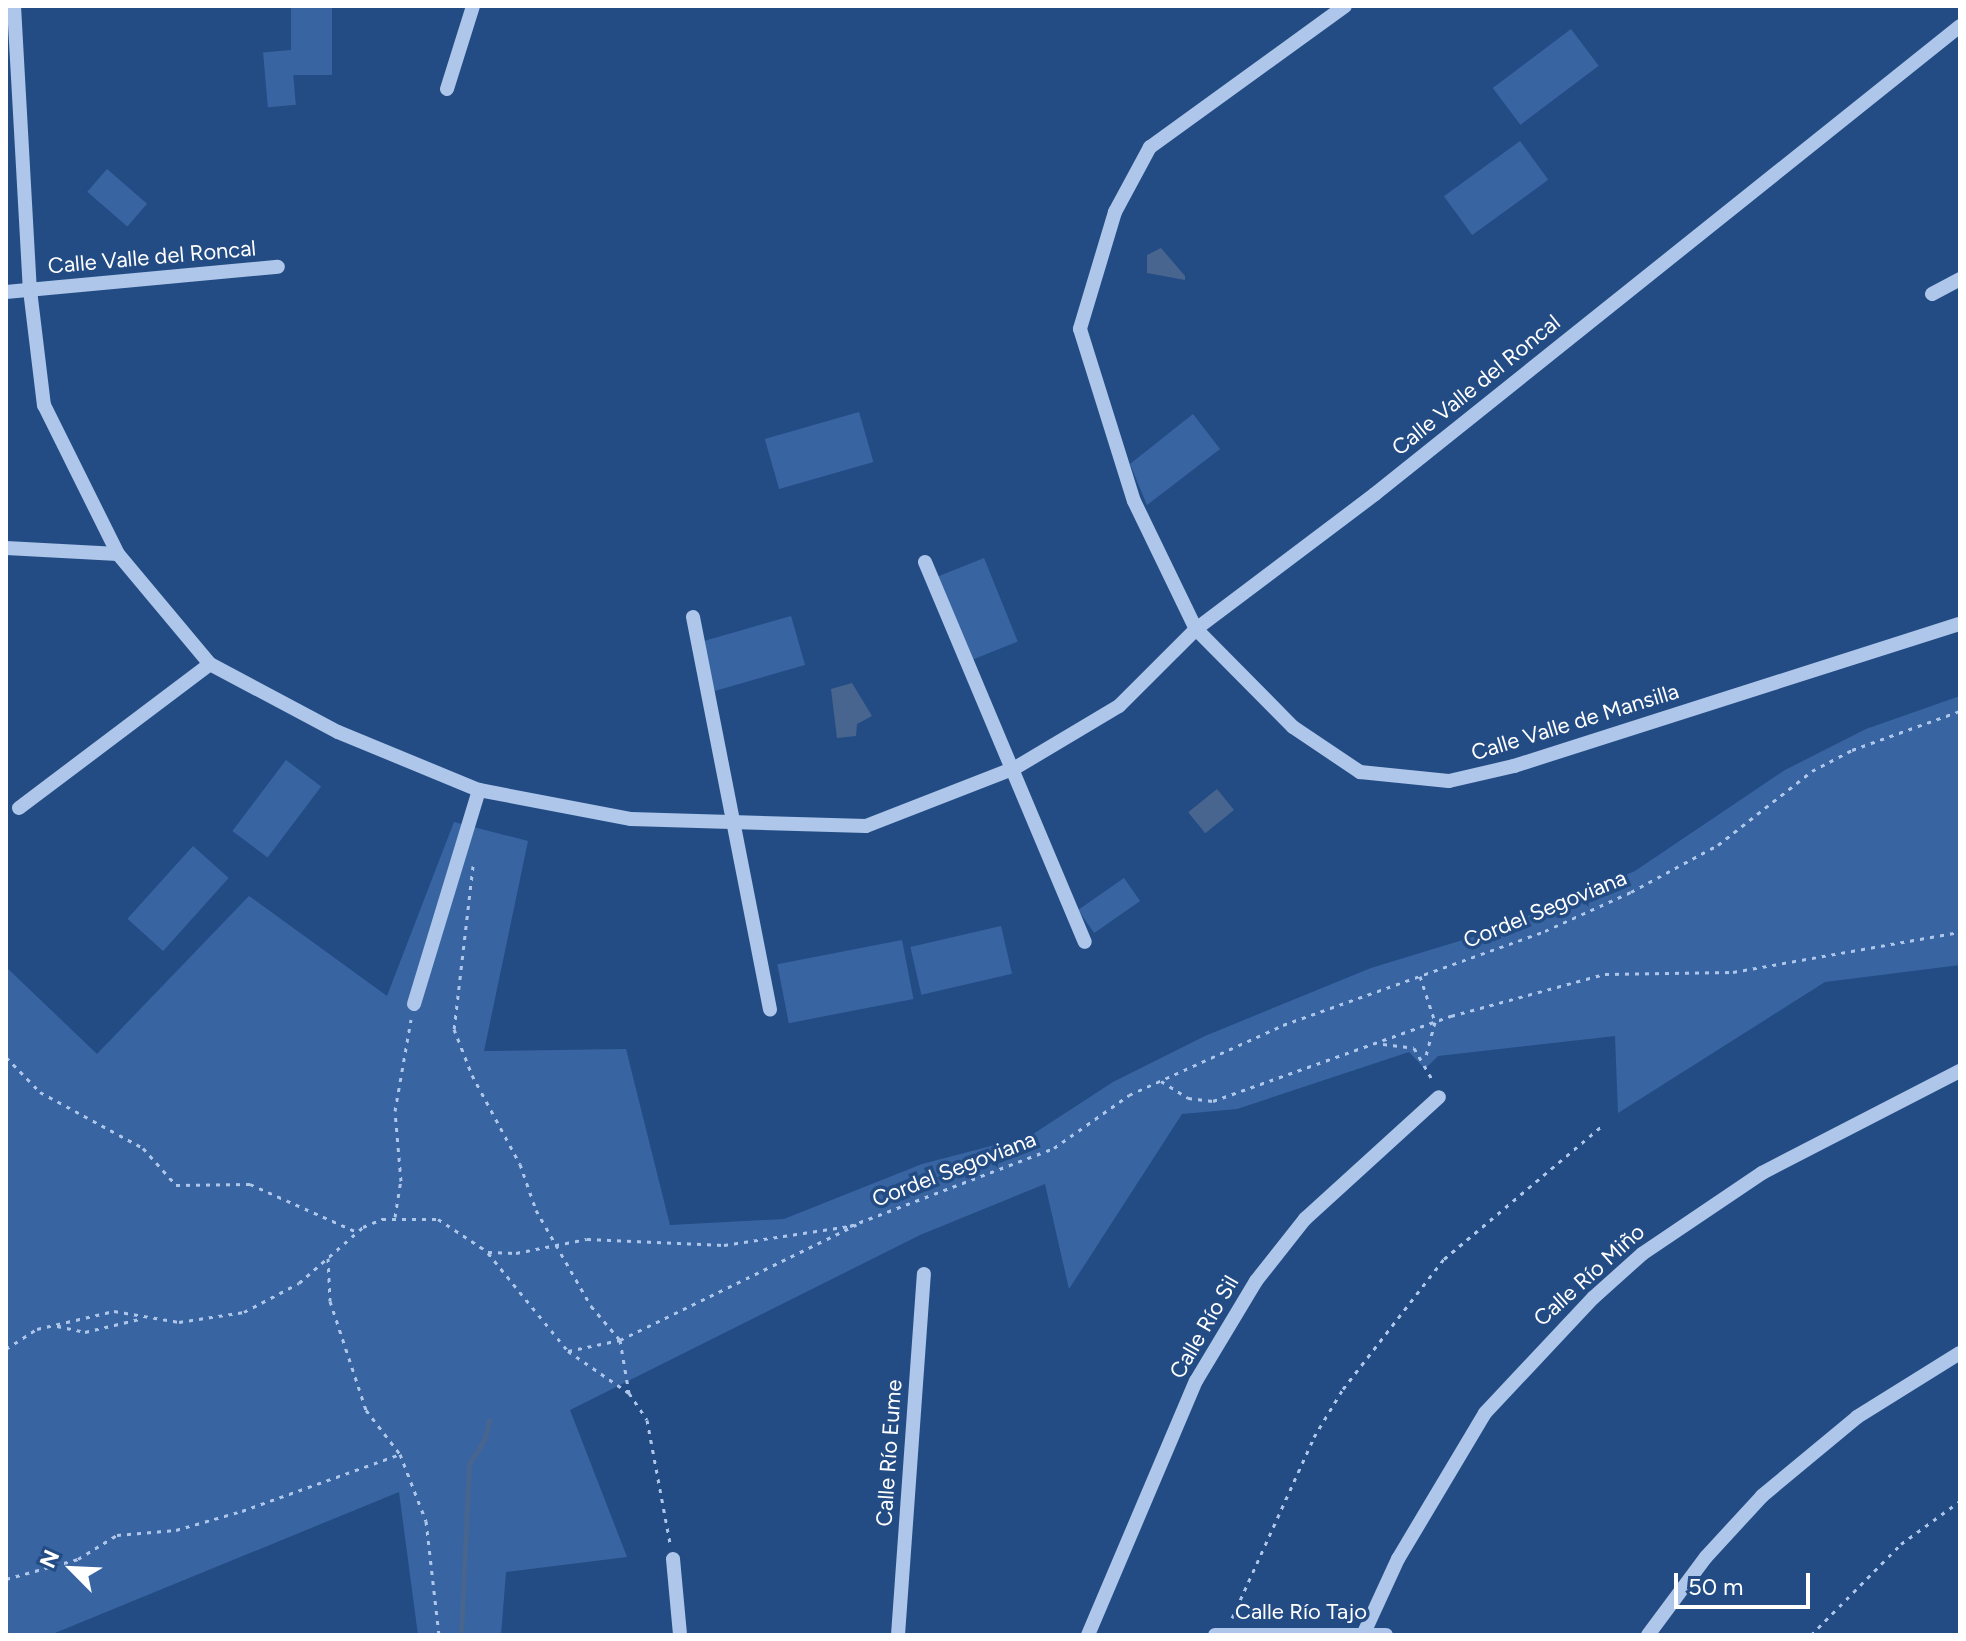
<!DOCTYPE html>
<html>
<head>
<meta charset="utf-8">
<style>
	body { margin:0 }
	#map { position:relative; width:1966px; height:1641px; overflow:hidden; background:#234c85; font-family:Figtree,sans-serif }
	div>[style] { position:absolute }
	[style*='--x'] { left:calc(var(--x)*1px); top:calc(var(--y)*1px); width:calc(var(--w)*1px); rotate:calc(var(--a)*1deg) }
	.green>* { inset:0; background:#3865a2; transform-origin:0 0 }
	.water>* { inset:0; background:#48658f; transform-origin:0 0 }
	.stream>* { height:5px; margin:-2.5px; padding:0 2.5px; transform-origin:2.5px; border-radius:2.5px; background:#48658f }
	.path>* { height:3px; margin-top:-1.5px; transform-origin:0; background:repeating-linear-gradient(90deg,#adc6e9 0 4px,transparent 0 10px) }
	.minor>* { height:14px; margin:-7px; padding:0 7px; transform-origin:7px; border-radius:7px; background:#adc6e9 }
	span { translate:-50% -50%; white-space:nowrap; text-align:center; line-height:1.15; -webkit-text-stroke:7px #234c85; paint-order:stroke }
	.street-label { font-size:22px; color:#fff }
	.frame { position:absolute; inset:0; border:8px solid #fff; pointer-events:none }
	.north { position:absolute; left:32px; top:1529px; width:80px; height:80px; -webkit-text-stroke:6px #234c85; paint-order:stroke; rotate:294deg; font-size:22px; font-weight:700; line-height:32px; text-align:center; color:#fff }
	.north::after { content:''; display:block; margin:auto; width:28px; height:36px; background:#fff; clip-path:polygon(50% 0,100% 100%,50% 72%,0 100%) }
	.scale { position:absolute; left:1674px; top:1573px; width:136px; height:36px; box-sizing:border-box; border:4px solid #fff; border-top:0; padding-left:10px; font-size:24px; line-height:28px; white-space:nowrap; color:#fff; -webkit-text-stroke:6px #234c85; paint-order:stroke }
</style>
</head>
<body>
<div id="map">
	<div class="green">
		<div style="left:291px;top:6px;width:41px;height:69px"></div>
		<div style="left:1571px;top:29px;width:46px;height:98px;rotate:53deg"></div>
		<div style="left:291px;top:50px;width:55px;height:28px;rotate:85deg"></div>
		<div style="left:1520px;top:141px;width:48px;height:94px;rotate:54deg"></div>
		<div style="left:107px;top:169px;width:53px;height:30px;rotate:41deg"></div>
		<div style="left:859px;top:412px;width:52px;height:98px;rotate:74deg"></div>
		<div style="clip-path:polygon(1193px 414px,1220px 449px,1147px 505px,1130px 464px)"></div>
		<div style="left:984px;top:558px;width:90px;height:51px;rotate:68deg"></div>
		<div style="left:791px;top:616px;width:51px;height:94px;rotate:74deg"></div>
		<div style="clip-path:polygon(1960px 696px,1960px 965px,1825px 982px,1618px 1113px,1615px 1036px,1438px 1056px,1425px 1069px,1409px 1052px,1237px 1109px,1182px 1114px,1069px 1289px,1045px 1184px,920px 1235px,570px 1410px,627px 1557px,506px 1572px,501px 1635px,418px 1635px,399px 1492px,50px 1635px,6px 1635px,6px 967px,97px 1054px,249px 896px,387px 996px,454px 822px,528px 841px,484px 1051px,626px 1049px,670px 1225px,784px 1219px,922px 1164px,1030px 1136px,1113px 1082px,1205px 1036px,1371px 968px,1489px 932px,1635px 871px,1785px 770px,1866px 729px)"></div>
		<div style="left:286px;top:760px;width:44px;height:89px;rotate:37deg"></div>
		<div style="left:193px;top:846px;width:48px;height:98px;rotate:42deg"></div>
		<div style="left:1124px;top:878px;width:28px;height:56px;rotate:55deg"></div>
		<div style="left:1001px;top:926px;width:49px;height:93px;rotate:77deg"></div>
		<div style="left:902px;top:940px;width:60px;height:127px;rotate:79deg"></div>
	</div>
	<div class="water">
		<div style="clip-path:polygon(1161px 248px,1185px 276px,1185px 280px,1147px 273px,1147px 255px)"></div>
		<div style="clip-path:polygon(852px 683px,872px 716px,857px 724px,856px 736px,837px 738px,831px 689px)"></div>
		<div style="left:1217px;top:789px;width:27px;height:37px;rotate:51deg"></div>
	</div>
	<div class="stream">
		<div style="--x:461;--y:1635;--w:171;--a:-87.3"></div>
		<div style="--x:469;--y:1464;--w:31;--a:-58"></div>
		<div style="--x:485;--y:1438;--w:18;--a:-77"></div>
	</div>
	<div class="path">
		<div style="--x:473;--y:866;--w:164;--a:96.6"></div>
		<div style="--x:454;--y:1029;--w:49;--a:68.6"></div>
		<div style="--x:472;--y:1075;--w:101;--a:61.7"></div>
		<div style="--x:520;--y:1164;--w:49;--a:70.8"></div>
		<div style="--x:536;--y:1210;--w:111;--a:60.2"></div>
		<div style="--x:591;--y:1306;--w:45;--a:49.5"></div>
		<div style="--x:620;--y:1340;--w:54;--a:80.4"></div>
		<div style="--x:629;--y:1393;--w:32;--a:56"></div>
		<div style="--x:647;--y:1420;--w:125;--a:79.4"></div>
		<div style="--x:1420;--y:976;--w:48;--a:71.9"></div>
		<div style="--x:1435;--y:1022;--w:39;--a:105"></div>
		<div style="--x:1383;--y:1044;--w:31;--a:7"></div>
		<div style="--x:1414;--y:1048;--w:39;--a:60"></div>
		<div style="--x:6;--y:1057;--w:49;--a:45.8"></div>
		<div style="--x:40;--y:1092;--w:117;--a:28.5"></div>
		<div style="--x:143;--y:1148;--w:50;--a:48.3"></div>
		<div style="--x:176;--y:1185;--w:74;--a:-0.8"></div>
		<div style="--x:250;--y:1184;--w:117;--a:24.2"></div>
		<div style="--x:1161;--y:1081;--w:32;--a:32"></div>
		<div style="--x:1188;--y:1098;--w:25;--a:7"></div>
		<div style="--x:1213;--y:1101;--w:253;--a:-19.7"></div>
		<div style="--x:1451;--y:1016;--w:160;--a:-15.3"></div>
		<div style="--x:1605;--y:974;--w:128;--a:-0.9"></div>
		<div style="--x:1733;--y:972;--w:230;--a:-10"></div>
		<div style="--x:395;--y:1217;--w:36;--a:-81"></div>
		<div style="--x:401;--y:1181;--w:70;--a:-94.9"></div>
		<div style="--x:395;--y:1111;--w:93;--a:-80.1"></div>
		<div style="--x:488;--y:1253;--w:127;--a:50.8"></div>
		<div style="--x:568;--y:1351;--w:74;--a:34.5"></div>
		<div style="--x:328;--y:1258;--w:43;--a:87.3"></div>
		<div style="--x:330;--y:1301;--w:115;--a:71.7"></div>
		<div style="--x:366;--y:1410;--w:56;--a:52.3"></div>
		<div style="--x:400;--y:1454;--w:72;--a:68.8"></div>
		<div style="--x:426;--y:1521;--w:115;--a:83.5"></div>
		<div style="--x:57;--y:1326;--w:29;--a:12"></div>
		<div style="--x:85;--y:1332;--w:56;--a:-13.5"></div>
		<div style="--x:6;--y:1349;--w:37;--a:-33"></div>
		<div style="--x:37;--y:1329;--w:79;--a:-13.2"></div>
		<div style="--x:114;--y:1311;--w:66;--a:9.6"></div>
		<div style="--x:179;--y:1322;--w:66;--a:-8.7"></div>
		<div style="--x:244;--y:1312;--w:62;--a:-27.8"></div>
		<div style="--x:299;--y:1283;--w:85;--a:-41.2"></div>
		<div style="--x:363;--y:1227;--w:21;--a:-23"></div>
		<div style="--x:382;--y:1219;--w:56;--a:0"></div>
		<div style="--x:438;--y:1219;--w:60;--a:33.4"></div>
		<div style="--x:488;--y:1252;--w:28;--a:2"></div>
		<div style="--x:516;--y:1253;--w:72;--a:-11.2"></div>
		<div style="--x:587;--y:1239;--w:137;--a:2.5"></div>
		<div style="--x:724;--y:1245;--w:127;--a:-8.6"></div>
		<div style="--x:850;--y:1226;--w:218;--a:-20.9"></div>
		<div style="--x:1054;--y:1148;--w:92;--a:-35.2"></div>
		<div style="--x:1129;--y:1095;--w:169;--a:-24.4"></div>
		<div style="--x:1283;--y:1025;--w:278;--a:-19.7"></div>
		<div style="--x:1545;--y:931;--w:94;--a:-24.4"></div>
		<div style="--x:1631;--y:892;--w:99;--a:-28.4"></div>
		<div style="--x:1718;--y:845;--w:120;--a:-38.2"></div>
		<div style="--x:1812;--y:771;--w:45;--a:-27.7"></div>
		<div style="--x:1852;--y:750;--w:115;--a:-19.9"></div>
		<div style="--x:568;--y:1351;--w:53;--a:-11.9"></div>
		<div style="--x:620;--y:1340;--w:263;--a:-26"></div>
		<div style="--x:6;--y:1579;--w:75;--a:-15.5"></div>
		<div style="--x:78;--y:1559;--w:46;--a:-31.6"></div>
		<div style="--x:117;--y:1535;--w:59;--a:-4.8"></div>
		<div style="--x:176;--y:1530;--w:69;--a:-16.1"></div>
		<div style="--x:242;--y:1511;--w:168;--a:-19.8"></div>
		<div style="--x:1232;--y:1618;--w:199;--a:-65.6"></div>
		<div style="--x:1314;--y:1437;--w:56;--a:-58.9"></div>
		<div style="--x:1343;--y:1389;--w:165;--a:-52.2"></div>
		<div style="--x:1444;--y:1259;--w:205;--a:-40.1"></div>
		<div style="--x:1811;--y:1635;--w:128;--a:-45.3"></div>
		<div style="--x:1901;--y:1544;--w:73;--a:-36.1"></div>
	</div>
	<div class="minor">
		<div style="--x:14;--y:6;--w:284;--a:86.8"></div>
		<div style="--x:30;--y:290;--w:116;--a:83.1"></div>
		<div style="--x:44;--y:405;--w:166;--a:63.6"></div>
		<div style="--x:118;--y:554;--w:143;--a:50.1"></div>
		<div style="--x:210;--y:664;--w:145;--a:28"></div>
		<div style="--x:338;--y:732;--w:152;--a:22.4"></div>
		<div style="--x:479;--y:790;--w:155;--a:10.8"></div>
		<div style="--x:631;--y:819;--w:235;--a:1.7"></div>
		<div style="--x:866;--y:826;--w:160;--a:-21.3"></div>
		<div style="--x:1015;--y:768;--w:121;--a:-30.8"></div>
		<div style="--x:1119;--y:706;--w:109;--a:-45"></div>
		<div style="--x:1196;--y:629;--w:224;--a:-37"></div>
		<div style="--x:1375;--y:494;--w:749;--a:-38.66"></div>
		<div style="--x:1345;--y:6;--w:241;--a:144.1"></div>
		<div style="--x:1150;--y:147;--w:74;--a:118.3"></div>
		<div style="--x:1115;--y:212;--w:122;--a:106.7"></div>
		<div style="--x:1080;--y:329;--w:180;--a:72.6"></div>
		<div style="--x:1134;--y:501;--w:142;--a:64.2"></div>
		<div style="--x:1196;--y:629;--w:138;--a:45.3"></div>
		<div style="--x:1293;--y:727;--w:81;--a:33.9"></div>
		<div style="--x:1360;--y:772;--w:89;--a:5.8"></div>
		<div style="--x:1449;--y:781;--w:67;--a:-13"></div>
		<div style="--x:1514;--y:766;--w:468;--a:-17.7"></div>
		<div style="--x:447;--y:89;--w:87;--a:-72.6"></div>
		<div style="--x:6;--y:292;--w:273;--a:-5.3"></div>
		<div style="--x:1932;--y:294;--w:32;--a:-28"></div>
		<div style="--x:6;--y:548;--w:112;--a:3.1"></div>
		<div style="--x:925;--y:562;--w:412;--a:67.2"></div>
		<div style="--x:693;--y:617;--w:400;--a:78.9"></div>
		<div style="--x:19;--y:808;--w:239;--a:-37"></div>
		<div style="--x:414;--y:1004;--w:224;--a:-73.1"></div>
		<div style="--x:673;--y:1559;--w:76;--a:84.7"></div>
		<div style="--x:898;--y:1635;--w:362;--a:-85.9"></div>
		<div style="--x:1088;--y:1635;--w:276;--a:-67"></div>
		<div style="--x:1196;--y:1381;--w:117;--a:-59"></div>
		<div style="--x:1256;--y:1281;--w:79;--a:-51.7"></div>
		<div style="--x:1305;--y:1219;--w:181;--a:-42.3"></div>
		<div style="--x:1215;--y:1635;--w:171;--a:0"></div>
		<div style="--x:1363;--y:1635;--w:84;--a:-65.3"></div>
		<div style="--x:1398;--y:1559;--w:170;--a:-59.2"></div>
		<div style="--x:1485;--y:1413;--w:158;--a:-46.8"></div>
		<div style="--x:1593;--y:1298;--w:66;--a:-41.9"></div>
		<div style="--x:1642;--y:1254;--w:145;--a:-34"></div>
		<div style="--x:1762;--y:1173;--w:223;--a:-27.3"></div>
		<div style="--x:1648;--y:1635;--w:97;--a:-53.4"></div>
		<div style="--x:1706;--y:1557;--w:83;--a:-47.4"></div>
		<div style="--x:1762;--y:1496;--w:124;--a:-39.7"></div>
		<div style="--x:1857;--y:1417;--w:121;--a:-31.9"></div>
	</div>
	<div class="street-label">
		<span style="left:152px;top:257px;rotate:-5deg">Calle Valle del Roncal</span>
		<span style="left:1476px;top:385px;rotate:-39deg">Calle Valle del Roncal</span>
		<span style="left:1575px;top:722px;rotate:-17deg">Calle Valle de Mansilla</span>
		<span style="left:1545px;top:909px;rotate:-22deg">Cordel Segoviana</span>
		<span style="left:954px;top:1169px;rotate:-21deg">Cordel Segoviana</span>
		<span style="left:1589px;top:1275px;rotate:-42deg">Calle Río Miño</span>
		<span style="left:1204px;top:1327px;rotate:-60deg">Calle Río Sil</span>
		<span style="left:889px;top:1453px;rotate:-86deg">Calle Río Eume</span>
		<span style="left:1301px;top:1612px">Calle Río Tajo</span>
	</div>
	<div class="frame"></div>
	<div class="north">N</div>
	<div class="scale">50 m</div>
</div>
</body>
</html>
